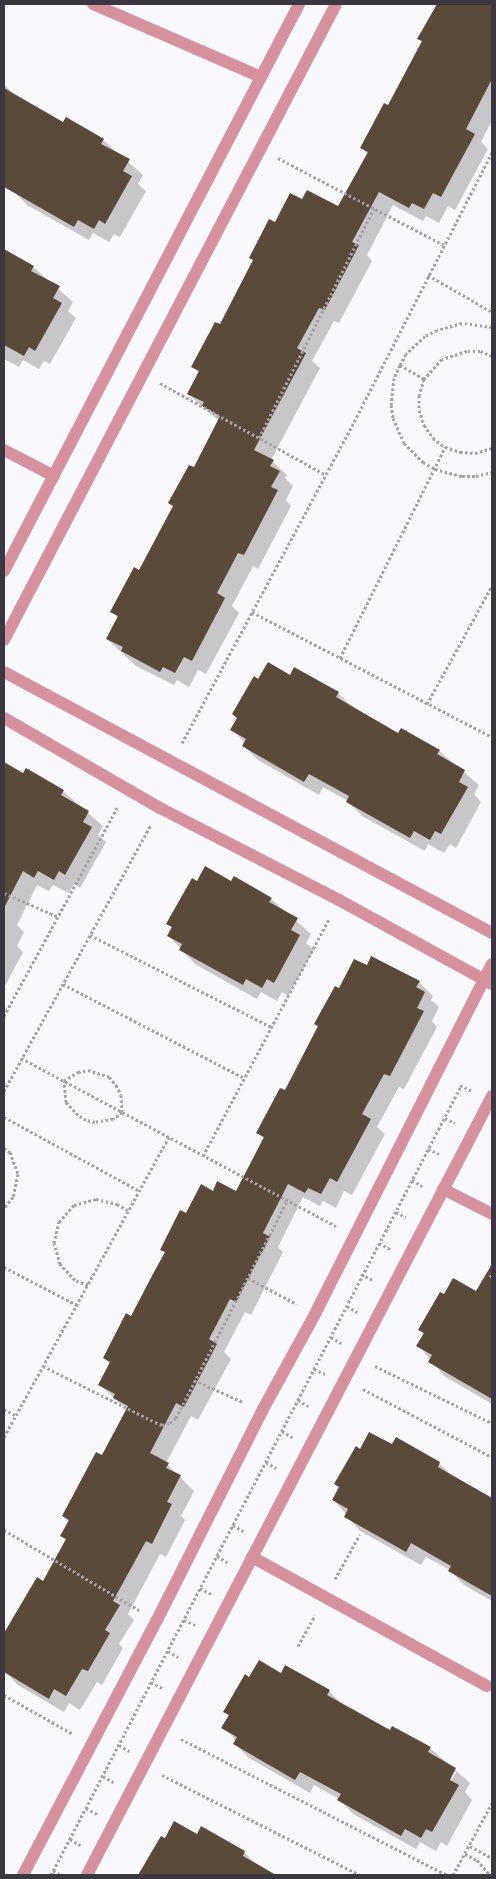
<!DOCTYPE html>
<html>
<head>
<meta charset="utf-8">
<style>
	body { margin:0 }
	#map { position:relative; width:496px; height:1879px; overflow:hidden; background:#f9f8fc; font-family:Cabin,sans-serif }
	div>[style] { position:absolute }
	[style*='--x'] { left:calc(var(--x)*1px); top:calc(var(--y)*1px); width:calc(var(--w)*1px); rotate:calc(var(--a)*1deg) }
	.shadow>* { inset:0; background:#0003 }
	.building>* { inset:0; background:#5a4a3a }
	.path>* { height:3px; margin-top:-1.5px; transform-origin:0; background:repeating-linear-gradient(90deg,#a3a1a7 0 2.5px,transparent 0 5px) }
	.minor>* { height:12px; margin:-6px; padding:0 6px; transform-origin:6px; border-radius:6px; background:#d5919d }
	span { translate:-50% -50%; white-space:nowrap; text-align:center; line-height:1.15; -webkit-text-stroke:5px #fff; paint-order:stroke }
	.frame { position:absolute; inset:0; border:5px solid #3a3740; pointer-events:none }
</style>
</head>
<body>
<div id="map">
	<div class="shadow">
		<div style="clip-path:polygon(438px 4px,492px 4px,492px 120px,481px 142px,488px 149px,455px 210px,448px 206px,439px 223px,426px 216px,423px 221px,393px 205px,367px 255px,372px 261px,339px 323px,334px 321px,312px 361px,320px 368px,271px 460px,287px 475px,285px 478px,293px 486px,286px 500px,291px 506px,258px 569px,253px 566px,232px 606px,239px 613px,206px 674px,198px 670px,189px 687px,177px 680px,174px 685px,136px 666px,107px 639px,118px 618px,112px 612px,139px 571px,174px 507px,170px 503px,194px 469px,219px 421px,188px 394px,199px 373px,193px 367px,220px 326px,275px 224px,302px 201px,339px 208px,368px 154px,361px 148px,389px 107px,423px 42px,419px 39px)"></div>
		<div style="clip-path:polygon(4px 84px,16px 97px,63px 124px,103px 140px,143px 175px,138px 184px,146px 191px,120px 237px,114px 234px,109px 242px,93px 233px,89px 240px,27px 205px,13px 190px,4px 185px)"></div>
		<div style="clip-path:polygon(4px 250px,33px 267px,73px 302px,68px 311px,76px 318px,50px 364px,44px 361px,39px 369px,23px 360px,19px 367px,4px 359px)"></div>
		<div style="clip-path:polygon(290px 677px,338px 693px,352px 707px,399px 734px,439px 751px,479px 785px,474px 794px,481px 802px,456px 848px,450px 844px,444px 853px,428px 844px,425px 851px,362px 816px,348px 801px,323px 787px,319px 795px,258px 760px,244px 746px,245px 743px,232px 729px,258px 681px)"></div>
		<div style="clip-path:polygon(4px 764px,23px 775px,63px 791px,103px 826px,98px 835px,106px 842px,80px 888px,74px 884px,69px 893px,53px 885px,49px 891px,37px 885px,17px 925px,24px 932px,17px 946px,23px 952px,4px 988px)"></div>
		<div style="clip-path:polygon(197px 883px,231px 883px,271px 899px,311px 934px,306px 943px,314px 950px,288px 996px,282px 992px,277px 1001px,261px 992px,257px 999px,195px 964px,169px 936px,173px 929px,168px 924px)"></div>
		<div style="clip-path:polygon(367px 967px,419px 982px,433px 996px,431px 1000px,439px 1007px,432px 1021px,437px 1027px,404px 1089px,399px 1087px,377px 1127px,385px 1134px,352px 1195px,344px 1191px,336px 1208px,323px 1201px,320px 1206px,303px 1197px,278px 1247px,283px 1252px,251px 1315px,245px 1312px,224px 1352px,231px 1359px,198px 1420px,191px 1416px,166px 1463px,194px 1491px,181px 1516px,185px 1520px,166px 1557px,160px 1554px,128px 1614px,134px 1620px,119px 1644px,123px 1648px,102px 1685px,97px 1682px,80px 1710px,69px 1703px,64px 1712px,18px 1685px,4px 1671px,6px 1667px,4px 1665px,4px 1651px,7px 1646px,4px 1643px,4px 1636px,37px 1579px,43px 1583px,66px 1541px,62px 1536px,69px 1522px,63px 1516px,102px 1456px,127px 1410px,100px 1385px,110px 1364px,104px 1358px,132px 1317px,166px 1253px,162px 1249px,186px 1215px,213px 1192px,236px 1192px,264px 1139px,258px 1133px,285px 1092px,319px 1028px,315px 1024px,340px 990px)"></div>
		<div style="clip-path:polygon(481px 1285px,492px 1291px,492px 1404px,444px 1376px,418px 1345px,424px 1335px,420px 1330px,445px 1296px,476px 1293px)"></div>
		<div style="clip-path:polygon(392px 1446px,439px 1463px,453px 1477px,492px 1499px,492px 1601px,464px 1585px,450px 1570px,426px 1557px,421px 1565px,360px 1531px,334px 1500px,340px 1488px,335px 1484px,360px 1450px)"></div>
		<div style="clip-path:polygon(evenodd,281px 1675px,329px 1691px,343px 1705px,390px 1732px,430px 1748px,470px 1783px,465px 1792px,472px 1800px,447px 1846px,441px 1842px,436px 1851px,420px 1842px,416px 1849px,353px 1814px,339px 1799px,314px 1785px,310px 1793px,249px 1758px,235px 1744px,237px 1741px,223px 1727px,229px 1717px,225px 1712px,249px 1679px,281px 1675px,453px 1772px,456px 1772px,448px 1786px,453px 1772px)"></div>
		<div style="clip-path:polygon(201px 1828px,244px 1852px,258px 1866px,274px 1875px,142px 1875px,140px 1873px,165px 1840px,197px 1836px)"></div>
	</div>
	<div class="building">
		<div style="clip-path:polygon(437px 4px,492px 4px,492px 79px,466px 129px,475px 134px,441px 197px,433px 193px,424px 209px,412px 203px,409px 208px,379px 192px,352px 242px,359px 245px,325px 310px,319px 308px,297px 348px,306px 353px,254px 450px,274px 460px,270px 466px,280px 471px,271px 487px,278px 490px,244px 555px,238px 553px,217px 593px,225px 598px,192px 661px,184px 657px,175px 673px,163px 667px,160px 672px,121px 651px,123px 647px,106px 639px,118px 616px,110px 612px,134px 567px,139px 570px,173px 506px,168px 503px,189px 465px,194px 467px,220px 416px,202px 406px,204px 402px,187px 394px,199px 371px,191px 367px,215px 322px,220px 324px,253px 260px,249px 258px,269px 219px,275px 222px,290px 193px,302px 199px,307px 190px,338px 206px,368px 152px,360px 148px,384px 103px,388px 105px,422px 41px,417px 39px)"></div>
		<div style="clip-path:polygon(4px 88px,63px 122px,66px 117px,104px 139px,101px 144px,130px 159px,123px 171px,132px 176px,105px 224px,99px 220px,94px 229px,78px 220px,74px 227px,4px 187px)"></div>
		<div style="clip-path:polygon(4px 249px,34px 266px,31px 271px,60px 286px,53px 298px,62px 303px,35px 351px,29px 347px,24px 356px,4px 345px)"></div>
		<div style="clip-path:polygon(268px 662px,290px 675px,294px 667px,339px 692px,336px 697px,398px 733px,401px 728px,440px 750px,437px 754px,465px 770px,459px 782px,468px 787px,441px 834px,435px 831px,430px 840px,414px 831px,410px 838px,346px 802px,349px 796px,309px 774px,304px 782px,242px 746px,246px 739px,230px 730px,237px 718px,232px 714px,254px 676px,258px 679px)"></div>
		<div style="clip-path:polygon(4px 762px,23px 773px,26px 768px,64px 790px,61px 795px,89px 811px,83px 822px,92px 827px,65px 875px,59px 871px,54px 880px,38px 871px,34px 878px,23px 871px,4px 908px)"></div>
		<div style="clip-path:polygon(205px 866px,231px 881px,234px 876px,272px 898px,269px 902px,298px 918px,291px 930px,300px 935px,274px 983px,267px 979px,262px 988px,246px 979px,243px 985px,179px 950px,182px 944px,167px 936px,172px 927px,166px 924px,192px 878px,197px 881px)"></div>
		<div style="clip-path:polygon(371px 956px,420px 981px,416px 987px,425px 992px,417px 1008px,424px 1011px,390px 1076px,384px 1074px,362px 1114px,371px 1119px,337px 1182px,330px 1178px,321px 1194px,308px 1188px,305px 1193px,288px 1184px,263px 1233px,270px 1237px,236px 1302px,230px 1299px,209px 1339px,217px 1344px,184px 1407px,176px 1403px,150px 1453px,169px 1463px,166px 1468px,181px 1475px,167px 1502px,172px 1504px,152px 1544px,146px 1541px,113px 1601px,120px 1605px,105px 1630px,110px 1633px,88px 1671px,82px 1669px,66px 1696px,54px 1689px,49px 1699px,4px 1672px,4px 1633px,37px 1577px,43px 1581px,66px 1539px,60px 1536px,69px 1520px,62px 1516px,96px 1452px,102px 1455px,128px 1406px,113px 1398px,115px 1394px,98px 1385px,110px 1362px,103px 1358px,126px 1313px,131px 1316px,154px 1272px,165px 1252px,160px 1250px,180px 1210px,186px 1213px,201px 1184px,213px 1191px,217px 1181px,236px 1191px,264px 1137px,256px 1133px,280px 1088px,285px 1090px,318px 1026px,314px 1024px,335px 986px,339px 988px,354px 959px,367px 965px)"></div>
		<div style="clip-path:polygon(492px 1264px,492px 1399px,428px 1362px,432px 1355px,416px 1346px,424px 1333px,418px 1330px,440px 1292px,444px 1294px,453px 1278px,476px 1291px)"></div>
		<div style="clip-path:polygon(369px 1432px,392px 1444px,396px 1437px,440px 1462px,438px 1467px,492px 1498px,492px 1596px,448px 1571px,451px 1566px,411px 1543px,406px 1552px,344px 1517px,348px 1509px,332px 1500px,339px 1487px,334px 1484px,356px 1446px,360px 1449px)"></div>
		<div style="clip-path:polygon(259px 1660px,281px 1673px,285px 1665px,330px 1690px,327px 1695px,390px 1730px,392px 1726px,431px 1747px,428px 1752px,456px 1768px,450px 1780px,459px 1785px,432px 1832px,426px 1829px,421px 1838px,405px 1829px,401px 1836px,337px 1800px,341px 1794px,300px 1772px,295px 1780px,233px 1744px,237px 1737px,221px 1728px,229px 1715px,223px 1712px,245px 1674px,249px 1677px)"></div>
		<div style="clip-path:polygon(174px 1821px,197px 1834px,201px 1826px,245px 1851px,243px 1856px,276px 1875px,138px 1875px,161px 1836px,165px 1838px)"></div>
	</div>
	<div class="path">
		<div style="--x:278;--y:158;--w:187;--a:27.7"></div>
		<div style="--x:428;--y:275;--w:74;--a:30"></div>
		<div style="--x:492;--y:327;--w:30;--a:-172"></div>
		<div style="--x:462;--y:323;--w:26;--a:164"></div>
		<div style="--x:437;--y:330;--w:13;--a:153"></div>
		<div style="--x:425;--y:336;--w:26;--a:137"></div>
		<div style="--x:406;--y:354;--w:13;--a:119"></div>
		<div style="--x:400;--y:365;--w:14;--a:115"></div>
		<div style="--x:394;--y:378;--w:27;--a:96"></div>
		<div style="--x:391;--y:405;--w:13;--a:81"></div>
		<div style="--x:393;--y:418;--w:27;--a:66"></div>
		<div style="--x:404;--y:443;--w:27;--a:45"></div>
		<div style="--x:423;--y:462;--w:14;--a:30"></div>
		<div style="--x:435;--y:469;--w:28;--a:15"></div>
		<div style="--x:462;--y:476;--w:14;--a:0"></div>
		<div style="--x:476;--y:476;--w:16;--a:-14"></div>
		<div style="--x:492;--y:356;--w:13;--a:-157"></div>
		<div style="--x:480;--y:351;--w:13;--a:180"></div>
		<div style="--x:467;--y:351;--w:26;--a:162"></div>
		<div style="--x:442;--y:359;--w:27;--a:132"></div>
		<div style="--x:424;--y:379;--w:17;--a:107"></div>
		<div style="--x:419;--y:395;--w:15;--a:90"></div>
		<div style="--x:419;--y:410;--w:16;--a:72"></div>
		<div style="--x:424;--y:425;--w:16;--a:55"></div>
		<div style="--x:433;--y:438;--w:15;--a:37"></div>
		<div style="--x:445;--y:447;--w:16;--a:18"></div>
		<div style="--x:460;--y:452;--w:15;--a:4"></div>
		<div style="--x:475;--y:453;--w:18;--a:-16"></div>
		<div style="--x:400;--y:365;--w:28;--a:30"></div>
		<div style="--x:160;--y:383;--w:190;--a:29"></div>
		<div style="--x:259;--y:438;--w:257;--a:-63.4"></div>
		<div style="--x:252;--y:612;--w:271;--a:27.5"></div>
		<div style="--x:340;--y:658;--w:236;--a:-63.5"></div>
		<div style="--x:427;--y:704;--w:135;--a:-61.2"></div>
		<div style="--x:182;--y:743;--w:360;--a:-61.8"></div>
		<div style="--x:352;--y:426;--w:308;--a:-62.9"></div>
		<div style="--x:4;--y:893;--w:60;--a:23.6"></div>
		<div style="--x:90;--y:935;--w:203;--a:26.9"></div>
		<div style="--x:63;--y:984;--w:204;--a:27.4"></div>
		<div style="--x:4;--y:1016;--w:237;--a:-61.5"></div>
		<div style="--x:21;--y:1058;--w:357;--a:28.1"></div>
		<div style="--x:88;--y:1070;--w:22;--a:18"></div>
		<div style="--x:109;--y:1077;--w:11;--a:49"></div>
		<div style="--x:116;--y:1085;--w:11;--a:63"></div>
		<div style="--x:121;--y:1095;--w:17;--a:87"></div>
		<div style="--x:122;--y:1112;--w:11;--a:142"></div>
		<div style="--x:113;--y:1119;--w:18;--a:171"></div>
		<div style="--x:95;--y:1122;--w:9;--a:-167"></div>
		<div style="--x:86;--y:1120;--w:9;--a:-148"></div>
		<div style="--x:78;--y:1115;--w:18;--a:-133"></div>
		<div style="--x:66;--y:1102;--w:21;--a:-95"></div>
		<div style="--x:64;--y:1081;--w:17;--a:-33"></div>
		<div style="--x:78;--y:1072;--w:10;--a:-11"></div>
		<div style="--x:460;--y:1085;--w:13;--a:27"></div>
		<div style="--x:4;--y:1091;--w:303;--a:-61.1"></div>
		<div style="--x:4;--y:1117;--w:155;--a:28.6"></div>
		<div style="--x:445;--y:1118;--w:11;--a:27"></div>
		<div style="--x:4;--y:1148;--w:7;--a:34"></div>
		<div style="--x:10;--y:1152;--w:23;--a:70"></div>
		<div style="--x:18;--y:1174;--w:24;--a:102"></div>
		<div style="--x:13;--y:1197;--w:14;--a:129"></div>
		<div style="--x:428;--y:1149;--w:12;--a:24"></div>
		<div style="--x:203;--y:1156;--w:268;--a:-62"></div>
		<div style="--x:412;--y:1180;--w:12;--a:31"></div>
		<div style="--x:396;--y:1212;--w:11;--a:27"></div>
		<div style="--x:379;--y:1243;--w:13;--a:29"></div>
		<div style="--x:4;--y:1267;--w:82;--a:27.5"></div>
		<div style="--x:361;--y:1274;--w:13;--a:27"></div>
		<div style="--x:490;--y:1277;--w:4;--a:-63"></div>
		<div style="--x:248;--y:1278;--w:55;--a:28"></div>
		<div style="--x:88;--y:1285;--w:14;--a:-159"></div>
		<div style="--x:75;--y:1280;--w:22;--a:-133"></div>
		<div style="--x:60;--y:1264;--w:22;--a:-106"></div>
		<div style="--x:54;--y:1243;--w:22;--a:-77"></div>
		<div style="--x:59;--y:1222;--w:23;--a:-49"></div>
		<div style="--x:74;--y:1205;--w:23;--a:-15"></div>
		<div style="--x:96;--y:1199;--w:22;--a:13"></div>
		<div style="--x:117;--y:1204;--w:14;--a:30"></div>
		<div style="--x:347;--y:1306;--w:12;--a:31"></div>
		<div style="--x:331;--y:1337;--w:12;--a:31"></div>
		<div style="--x:43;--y:1366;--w:125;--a:26.6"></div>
		<div style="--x:155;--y:1422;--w:8;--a:23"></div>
		<div style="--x:162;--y:1425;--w:8;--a:-14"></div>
		<div style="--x:170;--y:1423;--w:8;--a:-40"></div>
		<div style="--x:176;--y:1418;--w:244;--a:-62.9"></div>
		<div style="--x:375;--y:1366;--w:130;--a:26"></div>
		<div style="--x:314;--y:1369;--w:12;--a:24"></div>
		<div style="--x:194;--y:1380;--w:54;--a:24.2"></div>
		<div style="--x:363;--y:1389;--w:146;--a:27.8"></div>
		<div style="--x:298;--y:1400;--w:12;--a:31"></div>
		<div style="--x:4;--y:1409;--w:13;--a:29"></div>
		<div style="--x:282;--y:1431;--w:12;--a:31"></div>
		<div style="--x:4;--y:1437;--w:342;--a:-61.2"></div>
		<div style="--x:266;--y:1462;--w:12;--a:31"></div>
		<div style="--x:233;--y:1525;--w:12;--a:31"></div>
		<div style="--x:4;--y:1530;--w:157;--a:30.7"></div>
		<div style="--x:217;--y:1556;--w:12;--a:31"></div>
		<div style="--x:335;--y:1579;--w:51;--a:-60.9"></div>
		<div style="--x:200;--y:1588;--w:13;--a:29"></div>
		<div style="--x:184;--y:1620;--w:12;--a:24"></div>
		<div style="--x:298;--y:1646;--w:35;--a:-61"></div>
		<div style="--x:168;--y:1651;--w:12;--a:31"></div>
		<div style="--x:151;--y:1682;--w:13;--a:29"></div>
		<div style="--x:4;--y:1695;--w:79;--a:29.5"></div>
		<div style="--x:181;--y:1739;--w:299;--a:27.1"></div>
		<div style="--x:119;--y:1745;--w:12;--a:31"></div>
		<div style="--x:162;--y:1775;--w:222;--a:26.8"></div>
		<div style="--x:103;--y:1776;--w:12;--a:31"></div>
		<div style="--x:86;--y:1808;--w:13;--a:29"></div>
		<div style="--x:70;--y:1839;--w:12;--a:31"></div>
		<div style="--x:470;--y:1846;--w:25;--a:29"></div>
		<div style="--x:465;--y:1854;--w:13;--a:27"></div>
		<div style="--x:477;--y:1860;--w:20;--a:49"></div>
		<div style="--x:53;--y:1871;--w:10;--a:24"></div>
		<div style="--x:51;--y:1875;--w:889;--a:-62.54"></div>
		<div style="--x:453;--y:1875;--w:82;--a:-61.6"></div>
	</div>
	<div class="minor">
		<div style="--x:93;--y:4;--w:183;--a:23.5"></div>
		<div style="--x:4;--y:450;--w:56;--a:27.5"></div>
		<div style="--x:4;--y:571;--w:639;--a:-62.51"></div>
		<div style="--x:4;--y:640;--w:717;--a:-62.43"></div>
		<div style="--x:4;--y:672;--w:553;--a:28.14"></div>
		<div style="--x:4;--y:718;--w:180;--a:30"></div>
		<div style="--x:160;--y:808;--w:201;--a:27.2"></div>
		<div style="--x:339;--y:900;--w:175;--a:28.8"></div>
		<div style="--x:443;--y:1189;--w:55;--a:27"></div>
		<div style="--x:252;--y:1557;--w:268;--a:28.8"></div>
		<div style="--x:23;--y:1875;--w:288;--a:-62.3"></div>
		<div style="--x:157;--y:1620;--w:234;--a:-63.3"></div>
		<div style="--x:262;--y:1411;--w:111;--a:-61.3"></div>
		<div style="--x:315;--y:1314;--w:392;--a:-63.2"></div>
		<div style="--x:87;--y:1875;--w:878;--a:-62.53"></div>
	</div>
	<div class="frame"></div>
</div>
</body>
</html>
